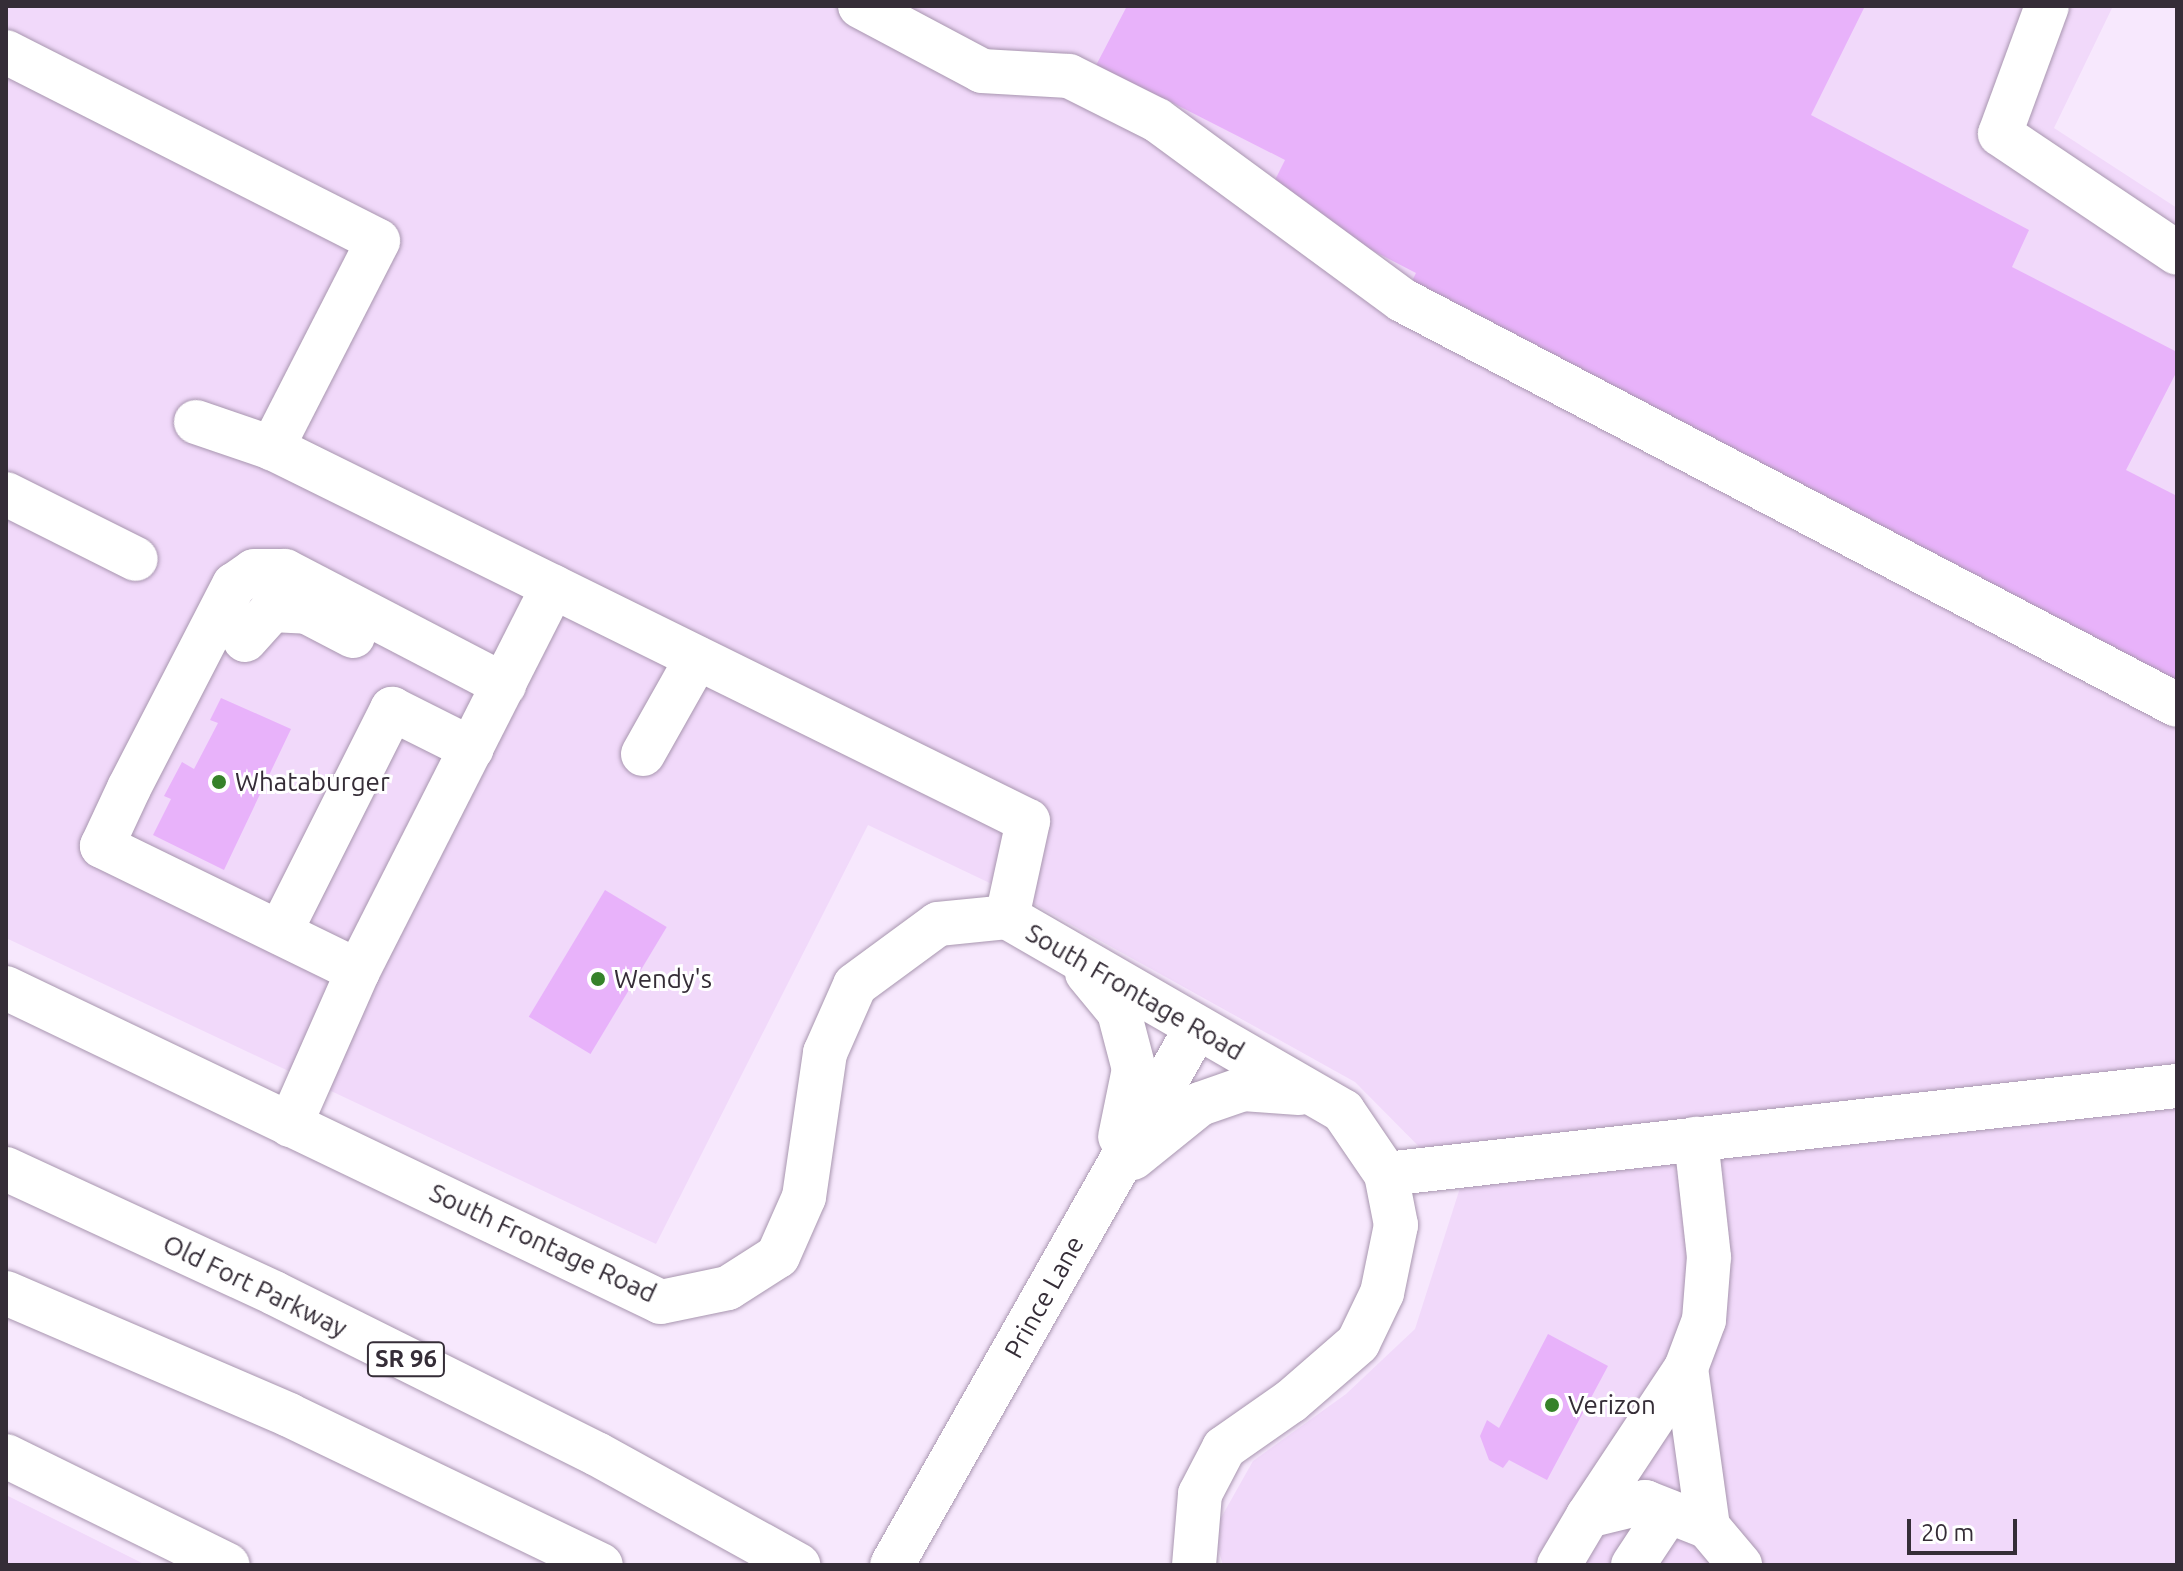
<!DOCTYPE html>
<html>
<head>
<meta charset="utf-8">
<style>
	body { margin:0 }
	#map { position:relative; width:2183px; height:1571px; overflow:hidden; background:#f7e8fd; font-family:Ubuntu,sans-serif }
	div>[style] { position:absolute }
	[style*='--x'] { left:calc(var(--x)*1px); top:calc(var(--y)*1px); width:calc(var(--w)*1px); rotate:calc(var(--a)*1deg) }
	.built>* { inset:0; background:#f1d9fa }
	.building>* { inset:0; background:#e8b2fa; transform-origin:0 0 }
	.roads { filter:drop-shadow(0 0 2px #a896af) drop-shadow(0 0 2px #a896af) }
	.minor>* { height:44px; margin:-22px; padding:0 22px; transform-origin:22px; border-radius:22px; background:#fff }
	.major>* { height:44px; margin:-22px; padding:0 22px; transform-origin:22px; border-radius:22px; background:#fff }
	.dots>* { width:22px; height:22px; translate:-50% -50%; box-sizing:border-box; border:4px solid #fff; border-radius:50% }
	span { translate:-50% -50%; white-space:nowrap; text-align:center; line-height:1.15; -webkit-text-stroke:6px #fff; paint-order:stroke }
	.shield-label span { padding:2px 6px; background:#fff; border:2px solid; border-radius:6px; -webkit-text-stroke-width:0 }
	.shield-label { font-size:24px; color:#352d37; font-weight:700 }
	.poi-label { font-size:26px; color:#352d37 }
	.left { translate:0 -50%; text-align:left }
	.street-label { font-size:26px; color:#352d37 }
	.frame { position:absolute; inset:0; border:8px solid #352d37; pointer-events:none }
	.scale { position:absolute; left:1907px; top:1519px; width:110px; height:36px; box-sizing:border-box; border:4px solid #352d37; border-top:0; padding-left:10px; font-size:24px; line-height:28px; white-space:nowrap; color:#352d37; -webkit-text-stroke:6px #fff; paint-order:stroke }
</style>
</head>
<body>
<div id="map">
	<div class="built">
		<div style="clip-path:polygon(6px 6px,2113px 6px,2054px 128px,2177px 208px,2177px 1565px,1223px 1565px,1213px 1532px,1253px 1461px,1346px 1394px,1415px 1329px,1460px 1188px,1355px 1082px,1034px 904px,868px 825px,656px 1244px,6px 938px)"></div>
		<div style="clip-path:polygon(6px 1494px,6px 1495px,146px 1565px,6px 1565px)"></div>
	</div>
	<div class="building">
		<div style="clip-path:polygon(1127px 6px,1865px 6px,1811px 115px,2029px 230px,2012px 267px,2177px 352px,2177px 371px,2126px 470px,2177px 496px,2177px 693px,1411px 283px,1416px 273px,1267px 196px,1285px 160px,1167px 100px,1161px 111px,1091px 75px)"></div>
		<div style="clip-path:polygon(221px 698px,291px 729px,224px 870px,153px 835px,171px 799px,164px 796px,182px 762px,194px 769px,218px 723px,210px 720px)"></div>
		<div style="left:605px;top:890px;width:72px;height:148px;rotate:31deg"></div>
		<div style="clip-path:polygon(1548px 1334px,1608px 1366px,1547px 1480px,1509px 1460px,1503px 1468px,1489px 1460px,1480px 1436px,1487px 1420px,1499px 1428px)"></div>
	</div>
	<div class="roads">
		<div class="minor">
			<div style="--x:860;--y:6;--w:138;--a:28"></div>
			<div style="--x:982;--y:71;--w:87;--a:3.3"></div>
			<div style="--x:1069;--y:76;--w:98;--a:26.6"></div>
			<div style="--x:1157;--y:120;--w:304;--a:36.3"></div>
			<div style="--x:1402;--y:300;--w:874;--a:27.59"></div>
			<div style="--x:2047;--y:6;--w:136;--a:110.2"></div>
			<div style="--x:2000;--y:134;--w:213;--a:33.9"></div>
			<div style="--x:6;--y:52;--w:417;--a:26.9"></div>
			<div style="--x:378;--y:241;--w:233;--a:117.1"></div>
			<div style="--x:272;--y:448;--w:843;--a:26.26"></div>
			<div style="--x:1028;--y:821;--w:98;--a:102.3"></div>
			<div style="--x:196;--y:422;--w:80;--a:18.9"></div>
			<div style="--x:6;--y:494;--w:145;--a:26.6"></div>
			<div style="--x:245;--y:640;--w:40;--a:-48"></div>
			<div style="--x:272;--y:610;--w:35;--a:3"></div>
			<div style="--x:307;--y:612;--w:52;--a:27.6"></div>
			<div style="--x:643;--y:754;--w:110;--a:-60.6"></div>
			<div style="--x:280;--y:932;--w:250;--a:-63.3"></div>
			<div style="--x:392;--y:709;--w:89;--a:26.6"></div>
			<div style="--x:358;--y:971;--w:285;--a:-154"></div>
			<div style="--x:102;--y:846;--w:64;--a:-65"></div>
			<div style="--x:129;--y:788;--w:229;--a:-62.7"></div>
			<div style="--x:234;--y:585;--w:24;--a:-35"></div>
			<div style="--x:254;--y:571;--w:31;--a:0"></div>
			<div style="--x:285;--y:571;--w:247;--a:27.5"></div>
			<div style="--x:1087;--y:973;--w:50;--a:50.6"></div>
			<div style="--x:1119;--y:1012;--w:59;--a:75.3"></div>
			<div style="--x:1134;--y:1069;--w:69;--a:101.6"></div>
			<div style="--x:6;--y:988;--w:726;--a:25.61"></div>
			<div style="--x:661;--y:1302;--w:68;--a:-11.8"></div>
			<div style="--x:728;--y:1288;--w:59;--a:-32.6"></div>
			<div style="--x:778;--y:1256;--w:64;--a:-66.2"></div>
			<div style="--x:804;--y:1197;--w:146;--a:-81.7"></div>
			<div style="--x:825;--y:1053;--w:74;--a:-66.2"></div>
			<div style="--x:855;--y:985;--w:103;--a:-36.3"></div>
			<div style="--x:938;--y:924;--w:69;--a:-5.8"></div>
			<div style="--x:1007;--y:917;--w:388;--a:30"></div>
			<div style="--x:1343;--y:1111;--w:76;--a:55.7"></div>
			<div style="--x:1386;--y:1174;--w:52;--a:78.9"></div>
			<div style="--x:1396;--y:1225;--w:69;--a:101.6"></div>
			<div style="--x:1382;--y:1293;--w:55;--a:115.6"></div>
			<div style="--x:1358;--y:1343;--w:89;--a:139.1"></div>
			<div style="--x:1291;--y:1401;--w:82;--a:145"></div>
			<div style="--x:1224;--y:1448;--w:52;--a:117.6"></div>
			<div style="--x:1200;--y:1494;--w:71;--a:94.8"></div>
			<div style="--x:290;--y:1125;--w:168;--a:-66.2"></div>
			<div style="--x:358;--y:971;--w:431;--a:-63.1"></div>
			<div style="--x:1133;--y:1158;--w:86;--a:-38.9"></div>
			<div style="--x:1200;--y:1104;--w:46;--a:-19.2"></div>
			<div style="--x:1243;--y:1089;--w:56;--a:4.1"></div>
			<div style="--x:1386;--y:1174;--w:796;--a:-6.35"></div>
			<div style="--x:1686;--y:1368;--w:161;--a:82.1"></div>
			<div style="--x:6;--y:1456;--w:247;--a:26.2"></div>
			<div style="--x:1588;--y:1516;--w:178;--a:-56.5"></div>
			<div style="--x:1686;--y:1368;--w:51;--a:-69.4"></div>
			<div style="--x:1704;--y:1320;--w:63;--a:-85.5"></div>
			<div style="--x:1709;--y:1257;--w:119;--a:-96.3"></div>
			<div style="--x:892;--y:1565;--w:615;--a:-60.47"></div>
			<div style="--x:1559;--y:1565;--w:57;--a:-59.4"></div>
			<div style="--x:1588;--y:1516;--w:59;--a:-13.8"></div>
			<div style="--x:1645;--y:1502;--w:68;--a:21.6"></div>
			<div style="--x:1708;--y:1527;--w:50;--a:49.9"></div>
			<div style="--x:1633;--y:1565;--w:64;--a:-56.6"></div>
		</div>
		<div class="major">
			<div style="--x:6;--y:1169;--w:295;--a:24.8"></div>
			<div style="--x:274;--y:1293;--w:361;--a:26.5"></div>
			<div style="--x:597;--y:1454;--w:230;--a:28.9"></div>
			<div style="--x:6;--y:1293;--w:308;--a:23.3"></div>
			<div style="--x:289;--y:1415;--w:346;--a:25.7"></div>
		</div>
	</div>
	<div class="dots">
		<div style="left:219px;top:782px;background:#36822a"></div>
		<div style="left:598px;top:979px;background:#36822a"></div>
		<div style="left:1552px;top:1405px;background:#36822a"></div>
	</div>
	<div class="shield-label">
		<span style="left:406px;top:1359px">SR 96</span>
	</div>
	<div class="poi-label">
		<span class="left" style="left:235px;top:782px">Whataburger</span>
		<span class="left" style="left:614px;top:979px">Wendy's</span>
		<span class="left" style="left:1568px;top:1405px">Verizon</span>
	</div>
	<div class="street-label">
		<span style="left:1135px;top:992px;rotate:30deg">South Frontage Road</span>
		<span style="left:543px;top:1243px;rotate:25deg">South Frontage Road</span>
		<span style="left:255px;top:1286px;rotate:26deg">Old Fort Parkway</span>
		<span style="left:1044px;top:1297px;rotate:-61deg">Prince Lane</span>
	</div>
	<div class="frame"></div>
	<div class="scale">20 m</div>
</div>
</body>
</html>
